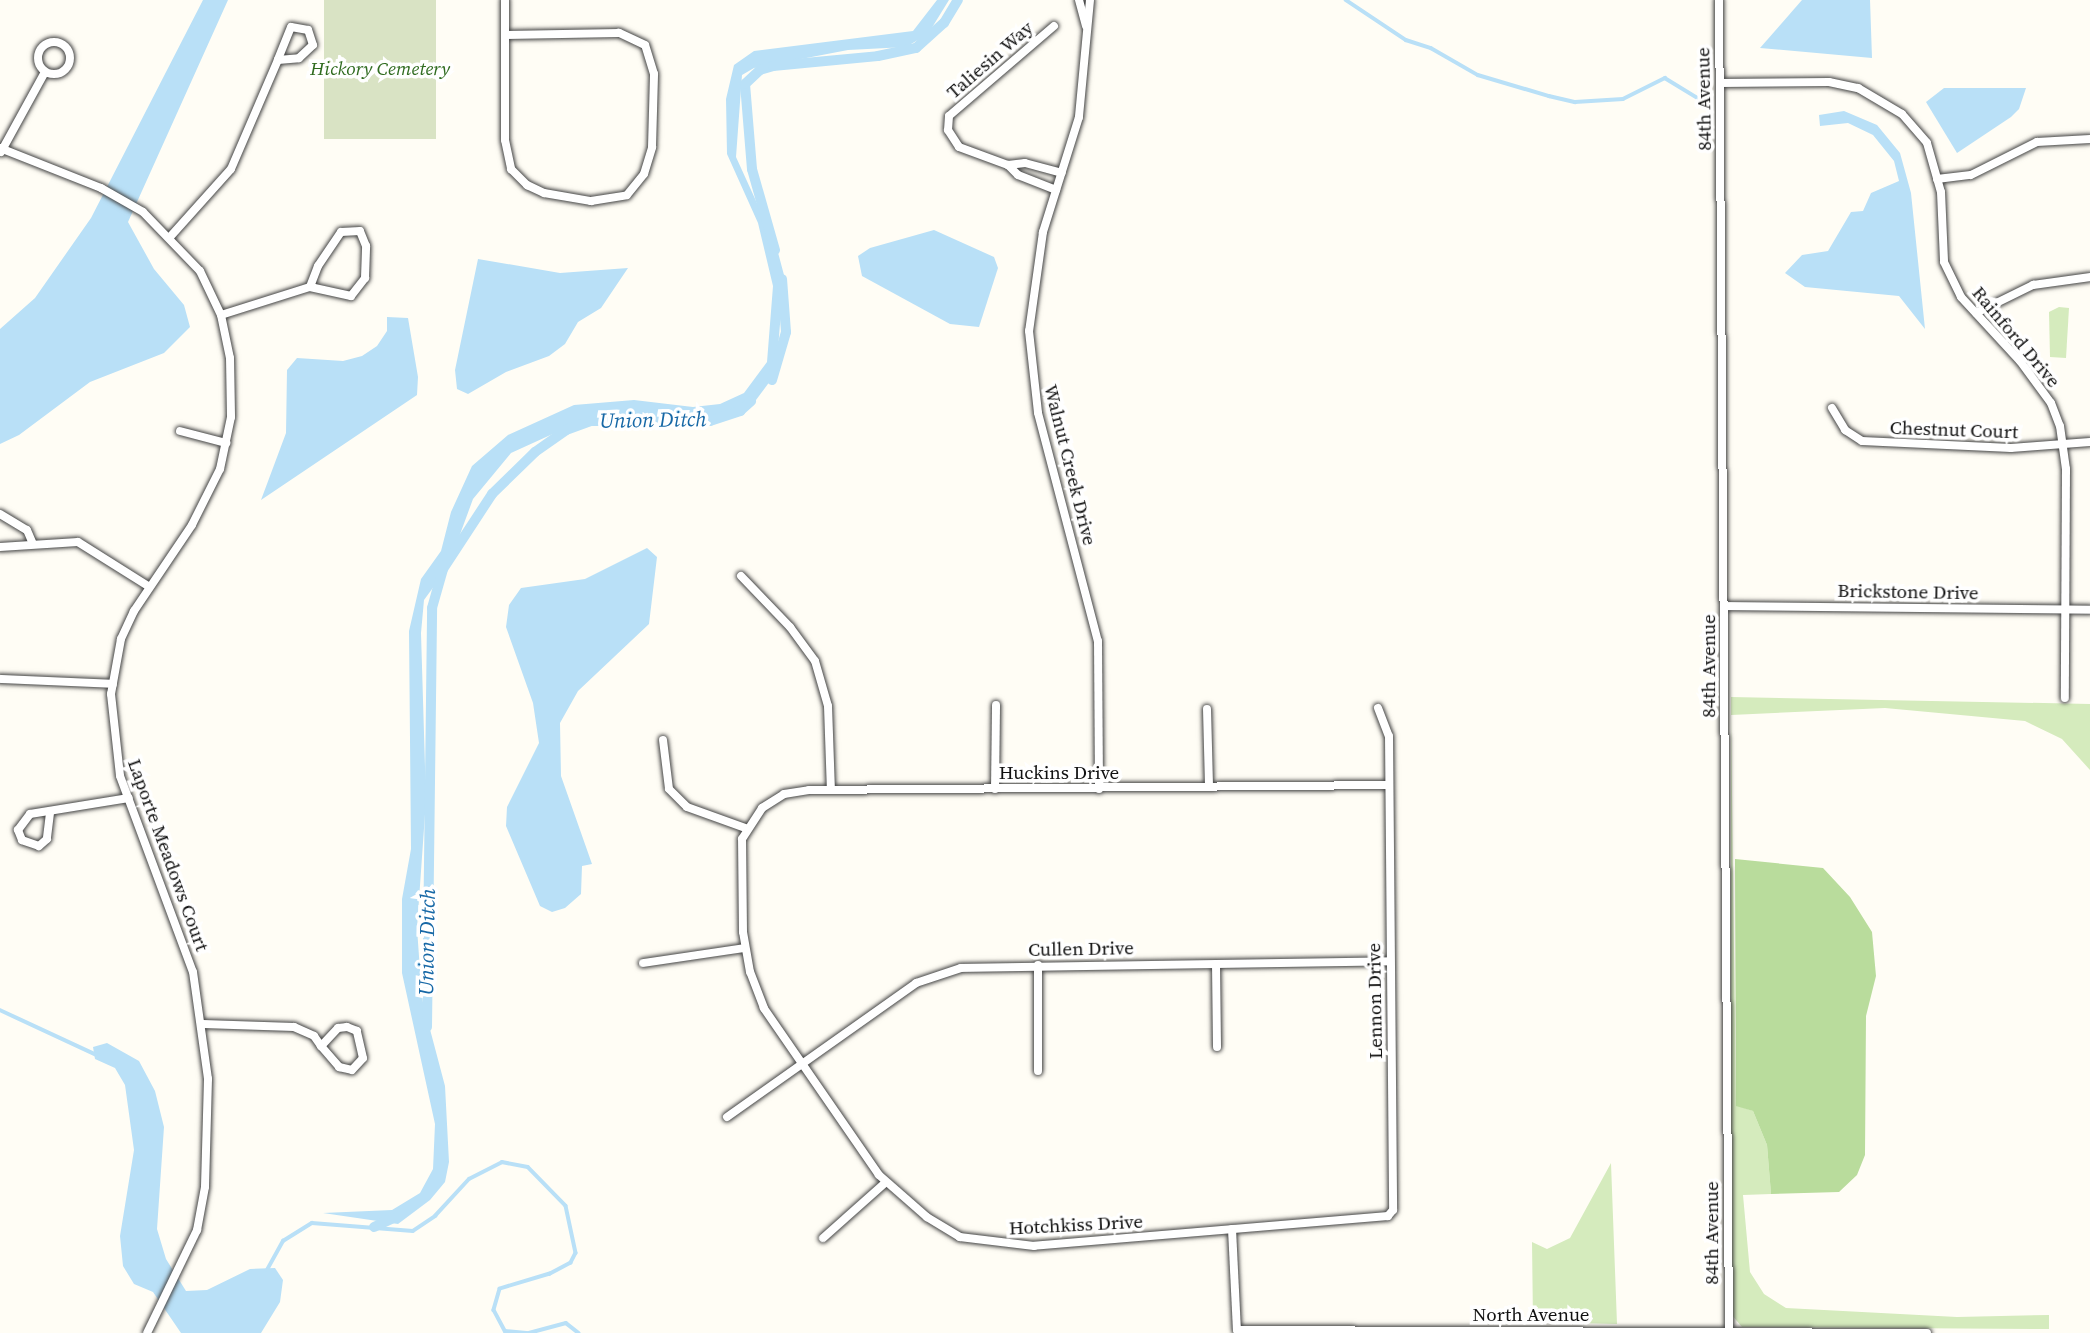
<!DOCTYPE html>
<html>
<head>
<meta charset="utf-8">
<style>
	body { margin:0 }
	#map { position:relative; width:2090px; height:1333px; overflow:hidden; background:#fffdf5; font-family:"Source Serif 4",serif }
	div>[style] { position:absolute }
	[style*='--x'] { left:calc(var(--x)*1px); top:calc(var(--y)*1px); width:calc(var(--w)*1px); rotate:calc(var(--a)*1deg) }
	.green>* { inset:0; background:#d5ebbd }
	.forest>* { inset:0; background:#b9dc9c }
	.cemetery>* { inset:0; background:#d9e3c4; transform-origin:0 0 }
	.water>* { inset:0; background:#b9e0f7 }
	.stream>* { height:3.5px; margin:-1.75px; padding:0 1.75px; transform-origin:1.75px; border-radius:1.75px; background:#b9e0f7 }
	.canal>* { height:10px; margin:-5px; padding:0 5px; transform-origin:5px; border-radius:5px; background:#b9e0f7 }
	.roads { filter:drop-shadow(0 0 2px #444) drop-shadow(0 0 2px #444) }
	.street>* { height:8px; margin:-4px; padding:0 4px; transform-origin:4px; border-radius:4px; background:#fff }
	.street>.ring { margin:-4px; padding:0; box-sizing:content-box; background:none; border:8px solid #fff; border-radius:50% }
	span { translate:-50% -50%; white-space:nowrap; text-align:center; line-height:1.15; -webkit-text-stroke:7px #fff; paint-order:stroke }
	.street-label { font-size:19px; color:#111 }
	.park-label { font-size:19px; color:#2f6b1f; font-style:italic }
	.water-label { font-size:21px; color:#1768a6; font-style:italic }
</style>
</head>
<body>
<div id="map">
	<div class="green">
		<div style="clip-path:polygon(2059px 307px,2069px 308px,2066px 358px,2050px 357px,2049px 312px)"></div>
		<div style="clip-path:polygon(1731px 697px,2090px 704px,2090px 770px,2062px 739px,2025px 721px,1885px 708px,1731px 715px,1736px 1105px,1753px 1111px,1767px 1145px,1771px 1194px,1743px 1195px,1750px 1272px,1764px 1294px,1786px 1308px,1957px 1317px,2049px 1315px,2049px 1329px,1742px 1327px,1731px 1314px)"></div>
		<div style="clip-path:polygon(1611px 1163px,1617px 1324px,1533px 1322px,1532px 1242px,1547px 1249px,1570px 1238px)"></div>
	</div>
	<div class="forest">
		<div style="clip-path:polygon(1735px 859px,1823px 868px,1850px 897px,1872px 932px,1876px 976px,1866px 1016px,1865px 1155px,1857px 1175px,1839px 1192px,1771px 1194px,1767px 1145px,1753px 1111px,1736px 1106px)"></div>
	</div>
	<div class="cemetery">
		<div style="left:324px;top:0;width:112px;height:139px"></div>
	</div>
	<div class="water">
		<div style="clip-path:polygon(203px 0,228px 0,128px 222px,154px 269px,184px 305px,190px 327px,164px 353px,90px 382px,19px 435px,0 444px,0 329px,35px 298px,91px 218px)"></div>
		<div style="clip-path:polygon(937px 0,949px 0,928px 34px,906px 47px,848px 50px,754px 68px,742px 75px,736px 157px,776px 245px,784px 275px,776px 373px,756px 400px,746px 408px,698px 422px,623px 417px,579px 422px,511px 453px,473px 499px,448px 567px,424px 600px,421px 633px,426px 800px,417px 928px,422px 999px,445px 1086px,449px 1162px,445px 1182px,430px 1200px,398px 1224px,323px 1213px,392px 1210px,420px 1193px,433px 1169px,435px 1124px,402px 973px,402px 899px,411px 849px,409px 631px,421px 579px,441px 551px,451px 512px,472px 466px,508px 435px,574px 405px,634px 400px,693px 407px,720px 404px,744px 393px,767px 362px,773px 286px,758px 223px,727px 154px,726px 99px,734px 65px,754px 51px,913px 31px)"></div>
		<div style="clip-path:polygon(1802px 0,1870px 0,1872px 58px,1760px 48px)"></div>
		<div style="clip-path:polygon(1944px 88px,2026px 88px,2019px 109px,2011px 117px,1957px 153px,1926px 102px)"></div>
		<div style="clip-path:polygon(1844px 111px,1877px 125px,1900px 153px,1911px 193px,1925px 329px,1899px 296px,1805px 287px,1785px 273px,1802px 255px,1828px 251px,1851px 212px,1863px 211px,1871px 193px,1899px 181px,1894px 161px,1873px 135px,1848px 123px,1820px 126px,1819px 115px)"></div>
		<div style="clip-path:polygon(934px 230px,994px 257px,998px 268px,979px 327px,950px 324px,862px 276px,858px 256px,870px 248px)"></div>
		<div style="clip-path:polygon(478px 259px,560px 273px,628px 268px,601px 308px,578px 322px,565px 344px,549px 356px,506px 372px,468px 394px,457px 389px,455px 370px)"></div>
		<div style="clip-path:polygon(387px 317px,408px 318px,418px 377px,417px 395px,261px 500px,286px 433px,287px 370px,297px 358px,343px 361px,362px 356px,377px 346px,387px 331px)"></div>
		<div style="clip-path:polygon(647px 548px,657px 557px,649px 624px,578px 691px,560px 723px,561px 776px,592px 864px,582px 866px,581px 894px,565px 908px,552px 912px,540px 906px,506px 826px,507px 807px,539px 743px,533px 703px,506px 627px,509px 605px,521px 588px,585px 579px)"></div>
		<div style="clip-path:polygon(107px 1043px,139px 1061px,155px 1091px,164px 1127px,157px 1229px,166px 1259px,186px 1291px,207px 1290px,250px 1269px,275px 1268px,283px 1280px,280px 1302px,261px 1333px,181px 1333px,153px 1292px,134px 1284px,123px 1266px,120px 1236px,134px 1150px,125px 1085px,115px 1068px,95px 1059px,93px 1047px)"></div>
	</div>
	<div class="stream">
		<div style="--x:1346;--y:0;--w:72;--a:33.7"></div>
		<div style="--x:1406;--y:40;--w:26;--a:18"></div>
		<div style="--x:1431;--y:48;--w:54;--a:29.9"></div>
		<div style="--x:1478;--y:75;--w:74;--a:16.5"></div>
		<div style="--x:1549;--y:96;--w:27;--a:13"></div>
		<div style="--x:1575;--y:102;--w:48;--a:-3.6"></div>
		<div style="--x:1623;--y:99;--w:47;--a:-26.6"></div>
		<div style="--x:1665;--y:78;--w:42;--a:31.4"></div>
		<div style="--x:0;--y:1010;--w:109;--a:24.9"></div>
		<div style="--x:267;--y:1270;--w:33;--a:-61"></div>
		<div style="--x:283;--y:1241;--w:34;--a:-32"></div>
		<div style="--x:312;--y:1223;--w:101;--a:4.5"></div>
		<div style="--x:413;--y:1231;--w:27;--a:-34"></div>
		<div style="--x:435;--y:1216;--w:50;--a:-47.4"></div>
		<div style="--x:469;--y:1179;--w:37;--a:-27"></div>
		<div style="--x:502;--y:1162;--w:26;--a:11"></div>
		<div style="--x:528;--y:1167;--w:54;--a:45.7"></div>
		<div style="--x:566;--y:1206;--w:48;--a:78"></div>
		<div style="--x:576;--y:1253;--w:11;--a:117"></div>
		<div style="--x:571;--y:1263;--w:24;--a:152"></div>
		<div style="--x:550;--y:1274;--w:52;--a:163.3"></div>
		<div style="--x:500;--y:1289;--w:22;--a:106"></div>
		<div style="--x:494;--y:1310;--w:24;--a:62"></div>
		<div style="--x:505;--y:1331;--w:24;--a:5"></div>
		<div style="--x:529;--y:1333;--w:38;--a:-15"></div>
		<div style="--x:566;--y:1323;--w:16;--a:38"></div>
	</div>
	<div class="canal">
		<div style="--x:775;--y:250;--w:84;--a:-105.9"></div>
		<div style="--x:752;--y:169;--w:85;--a:-94.7"></div>
		<div style="--x:745;--y:84;--w:21;--a:-43"></div>
		<div style="--x:760;--y:70;--w:14;--a:-17"></div>
		<div style="--x:773;--y:66;--w:105;--a:-5.4"></div>
		<div style="--x:878;--y:56;--w:39;--a:-12"></div>
		<div style="--x:916;--y:48;--w:38;--a:-42"></div>
		<div style="--x:944;--y:23;--w:27;--a:-59"></div>
		<div style="--x:772;--y:380;--w:50;--a:-73.7"></div>
		<div style="--x:786;--y:332;--w:53;--a:-94.3"></div>
		<div style="--x:427;--y:1027;--w:419;--a:-89.3"></div>
		<div style="--x:432;--y:608;--w:41;--a:-74.2"></div>
		<div style="--x:443;--y:569;--w:90;--a:-56.8"></div>
		<div style="--x:492;--y:494;--w:60;--a:-44.3"></div>
		<div style="--x:535;--y:452;--w:38;--a:-35"></div>
		<div style="--x:566;--y:430;--w:27;--a:-20"></div>
		<div style="--x:591;--y:421;--w:119;--a:0"></div>
		<div style="--x:710;--y:421;--w:32;--a:-18"></div>
		<div style="--x:740;--y:411;--w:15;--a:-42"></div>
		<div style="--x:374;--y:1227;--w:21;--a:-25"></div>
	</div>
	<div class="roads">
		<div class="street">
			<div style="--x:505;--y:0;--w:140;--a:90"></div>
			<div style="--x:505;--y:140;--w:30;--a:78"></div>
			<div style="--x:511;--y:169;--w:23;--a:45"></div>
			<div style="--x:527;--y:185;--w:19;--a:25"></div>
			<div style="--x:544;--y:193;--w:48;--a:9.7"></div>
			<div style="--x:591;--y:201;--w:36;--a:-9"></div>
			<div style="--x:627;--y:195;--w:27;--a:-51"></div>
			<div style="--x:644;--y:174;--w:28;--a:-73"></div>
			<div style="--x:652;--y:147;--w:73;--a:-88.4"></div>
			<div style="--x:654;--y:74;--w:30;--a:-107"></div>
			<div style="--x:645;--y:45;--w:29;--a:-155"></div>
			<div style="--x:619;--y:33;--w:113;--a:179"></div>
			<div style="--x:1079;--y:0;--w:27;--a:75"></div>
			<div style="--x:1090;--y:0;--w:118;--a:95.4"></div>
			<div style="--x:1079;--y:117;--w:121;--a:107.4"></div>
			<div style="--x:1043;--y:232;--w:100;--a:98"></div>
			<div style="--x:1029;--y:331;--w:82;--a:83.7"></div>
			<div style="--x:1038;--y:413;--w:236;--a:75.3"></div>
			<div style="--x:1098;--y:641;--w:148;--a:89.6"></div>
			<div style="--x:1719;--y:0;--w:1331;--a:89.57"></div>
			<div style="--x:1054;--y:26;--w:138;--a:139.4"></div>
			<div style="--x:949;--y:116;--w:14;--a:94"></div>
			<div style="--x:948;--y:130;--w:20;--a:57"></div>
			<div style="--x:959;--y:147;--w:52;--a:20.2"></div>
			<div style="--x:1008;--y:165;--w:17;--a:-7"></div>
			<div style="--x:1025;--y:163;--w:38;--a:15"></div>
			<div class="ring" style="left:38px;top:42px;width:24px;height:24px"></div>
			<div style="--x:1720;--y:83;--w:109;--a:-0.5"></div>
			<div style="--x:1829;--y:82;--w:30;--a:12"></div>
			<div style="--x:1858;--y:88;--w:51;--a:30.6"></div>
			<div style="--x:1902;--y:114;--w:38;--a:49"></div>
			<div style="--x:1927;--y:143;--w:51;--a:74.1"></div>
			<div style="--x:1941;--y:192;--w:70;--a:87.5"></div>
			<div style="--x:1944;--y:262;--w:39;--a:64"></div>
			<div style="--x:1961;--y:297;--w:87;--a:47.3"></div>
			<div style="--x:2020;--y:361;--w:52;--a:53.6"></div>
			<div style="--x:2051;--y:403;--w:25;--a:69"></div>
			<div style="--x:2060;--y:426;--w:43;--a:82.1"></div>
			<div style="--x:2066;--y:469;--w:229;--a:90.3"></div>
			<div style="--x:0;--y:148;--w:109;--a:21.6"></div>
			<div style="--x:101;--y:188;--w:48;--a:29.7"></div>
			<div style="--x:143;--y:212;--w:82;--a:46"></div>
			<div style="--x:200;--y:271;--w:49;--a:64.5"></div>
			<div style="--x:221;--y:315;--w:44;--a:78.2"></div>
			<div style="--x:230;--y:358;--w:59;--a:89"></div>
			<div style="--x:231;--y:417;--w:53;--a:101.9"></div>
			<div style="--x:220;--y:469;--w:63;--a:116.6"></div>
			<div style="--x:192;--y:525;--w:104;--a:124"></div>
			<div style="--x:134;--y:611;--w:31;--a:115"></div>
			<div style="--x:121;--y:639;--w:56;--a:100.3"></div>
			<div style="--x:111;--y:694;--w:82;--a:83.7"></div>
			<div style="--x:120;--y:776;--w:209;--a:69.6"></div>
			<div style="--x:193;--y:972;--w:108;--a:82"></div>
			<div style="--x:208;--y:1079;--w:108;--a:91.6"></div>
			<div style="--x:205;--y:1187;--w:44;--a:100.5"></div>
			<div style="--x:197;--y:1230;--w:114;--a:115.9"></div>
			<div style="--x:1;--y:152;--w:91;--a:-61.2"></div>
			<div style="--x:1008;--y:165;--w:14;--a:45"></div>
			<div style="--x:1018;--y:175;--w:41;--a:21.5"></div>
			<div style="--x:1937;--y:179;--w:34;--a:-7"></div>
			<div style="--x:1971;--y:175;--w:74;--a:-26.6"></div>
			<div style="--x:2037;--y:142;--w:53;--a:-3.2"></div>
			<div style="--x:170;--y:237;--w:91;--a:-48.1"></div>
			<div style="--x:231;--y:169;--w:119;--a:-66.7"></div>
			<div style="--x:278;--y:60;--w:21;--a:-5"></div>
			<div style="--x:299;--y:58;--w:19;--a:-43"></div>
			<div style="--x:313;--y:45;--w:16;--a:-108"></div>
			<div style="--x:308;--y:30;--w:17;--a:-170"></div>
			<div style="--x:291;--y:27;--w:35;--a:112"></div>
			<div style="--x:1976;--y:313;--w:64;--a:-26.2"></div>
			<div style="--x:2033;--y:285;--w:58;--a:-8"></div>
			<div style="--x:221;--y:315;--w:93;--a:-17.5"></div>
			<div style="--x:310;--y:287;--w:42;--a:12.4"></div>
			<div style="--x:351;--y:296;--w:23;--a:-52"></div>
			<div style="--x:365;--y:278;--w:32;--a:-88"></div>
			<div style="--x:366;--y:246;--w:16;--a:-112"></div>
			<div style="--x:360;--y:231;--w:19;--a:177"></div>
			<div style="--x:341;--y:232;--w:41;--a:124.1"></div>
			<div style="--x:318;--y:266;--w:22;--a:111"></div>
			<div style="--x:1832;--y:408;--w:26;--a:59"></div>
			<div style="--x:1845;--y:430;--w:20;--a:33"></div>
			<div style="--x:1862;--y:441;--w:149;--a:2.7"></div>
			<div style="--x:2011;--y:448;--w:79;--a:-4.3"></div>
			<div style="--x:180;--y:431;--w:48;--a:14.6"></div>
			<div style="--x:0;--y:514;--w:31;--a:31"></div>
			<div style="--x:27;--y:530;--w:15;--a:67"></div>
			<div style="--x:0;--y:547;--w:78;--a:-3.7"></div>
			<div style="--x:78;--y:542;--w:83;--a:32.2"></div>
			<div style="--x:741;--y:576;--w:71;--a:46.1"></div>
			<div style="--x:790;--y:627;--w:42;--a:53.7"></div>
			<div style="--x:815;--y:661;--w:47;--a:73.9"></div>
			<div style="--x:828;--y:706;--w:84;--a:88"></div>
			<div style="--x:1725;--y:606;--w:365;--a:0.6"></div>
			<div style="--x:0;--y:679;--w:113;--a:2.5"></div>
			<div style="--x:1378;--y:708;--w:30;--a:69"></div>
			<div style="--x:1389;--y:736;--w:474;--a:89.5"></div>
			<div style="--x:1393;--y:1210;--w:8;--a:130"></div>
			<div style="--x:1388;--y:1216;--w:355;--a:175.2"></div>
			<div style="--x:1034;--y:1246;--w:75;--a:-173.1"></div>
			<div style="--x:960;--y:1237;--w:39;--a:-149"></div>
			<div style="--x:927;--y:1217;--w:64;--a:-138.8"></div>
			<div style="--x:879;--y:1175;--w:203;--a:-124.6"></div>
			<div style="--x:764;--y:1008;--w:39;--a:-111"></div>
			<div style="--x:750;--y:972;--w:41;--a:-99.9"></div>
			<div style="--x:743;--y:932;--w:93;--a:-90.6"></div>
			<div style="--x:742;--y:839;--w:37;--a:-57"></div>
			<div style="--x:762;--y:808;--w:26;--a:-32"></div>
			<div style="--x:784;--y:794;--w:25;--a:-9"></div>
			<div style="--x:809;--y:790;--w:579;--a:-0.49"></div>
			<div style="--x:1207;--y:709;--w:78;--a:88.5"></div>
			<div style="--x:663;--y:740;--w:49;--a:83"></div>
			<div style="--x:669;--y:789;--w:25;--a:45"></div>
			<div style="--x:687;--y:807;--w:62;--a:19.9"></div>
			<div style="--x:995;--y:789;--w:84;--a:-89.3"></div>
			<div style="--x:50;--y:813;--w:26;--a:97"></div>
			<div style="--x:47;--y:839;--w:11;--a:139"></div>
			<div style="--x:39;--y:846;--w:18;--a:-161"></div>
			<div style="--x:22;--y:840;--w:11;--a:-112"></div>
			<div style="--x:18;--y:830;--w:20;--a:-53"></div>
			<div style="--x:30;--y:814;--w:100;--a:-9.2"></div>
			<div style="--x:643;--y:963;--w:103;--a:-8.4"></div>
			<div style="--x:1216;--y:964;--w:83;--a:89.3"></div>
			<div style="--x:1038;--y:965;--w:106;--a:90"></div>
			<div style="--x:203;--y:1024;--w:91;--a:1.9"></div>
			<div style="--x:294;--y:1027;--w:22;--a:24"></div>
			<div style="--x:314;--y:1036;--w:12;--a:55"></div>
			<div style="--x:321;--y:1046;--w:28;--a:49"></div>
			<div style="--x:339;--y:1067;--w:13;--a:13"></div>
			<div style="--x:352;--y:1070;--w:16;--a:-47"></div>
			<div style="--x:363;--y:1058;--w:28;--a:-103"></div>
			<div style="--x:357;--y:1031;--w:11;--a:-158"></div>
			<div style="--x:347;--y:1027;--w:9;--a:174"></div>
			<div style="--x:338;--y:1028;--w:25;--a:133"></div>
			<div style="--x:727;--y:1117;--w:232;--a:-35.3"></div>
			<div style="--x:916;--y:983;--w:47;--a:-18.4"></div>
			<div style="--x:961;--y:968;--w:429;--a:-0.9"></div>
			<div style="--x:1232;--y:1229;--w:101;--a:87.2"></div>
			<div style="--x:1237;--y:1330;--w:690;--a:0.25"></div>
			<div style="--x:823;--y:1238;--w:84;--a:-41.6"></div>
		</div>
	</div>
	<div class="street-label">
		<span style="left:990px;top:60px;rotate:-41deg">Taliesin Way</span>
		<span style="left:1704px;top:99px;rotate:-91deg">84th Avenue</span>
		<span style="left:2016px;top:337px;rotate:50deg">Rainford Drive</span>
		<span style="left:1954px;top:430px;rotate:2deg">Chestnut Court</span>
		<span style="left:1070px;top:465px;rotate:76deg">Walnut Creek Drive</span>
		<span style="left:1908px;top:592px;rotate:1deg">Brickstone Drive</span>
		<span style="left:1709px;top:666px;rotate:-90deg">84th Avenue</span>
		<span style="left:1059px;top:773px">Huckins Drive</span>
		<span style="left:168px;top:855px;rotate:70deg">Laporte Meadows Court</span>
		<span style="left:1081px;top:949px;rotate:-1deg">Cullen Drive</span>
		<span style="left:1375px;top:1001px;rotate:-91deg">Lennon Drive</span>
		<span style="left:1076px;top:1225px;rotate:-3deg">Hotchkiss Drive</span>
		<span style="left:1712px;top:1233px;rotate:-90deg">84th Avenue</span>
		<span style="left:1531px;top:1315px">North Avenue</span>
	</div>
	<div class="park-label">
		<span style="left:380px;top:69px">Hickory Cemetery</span>
	</div>
	<div class="water-label">
		<span style="left:653px;top:420px;rotate:-1deg">Union Ditch</span>
		<span style="left:427px;top:942px;rotate:-89deg">Union Ditch</span>
	</div>
</div>
</body>
</html>
